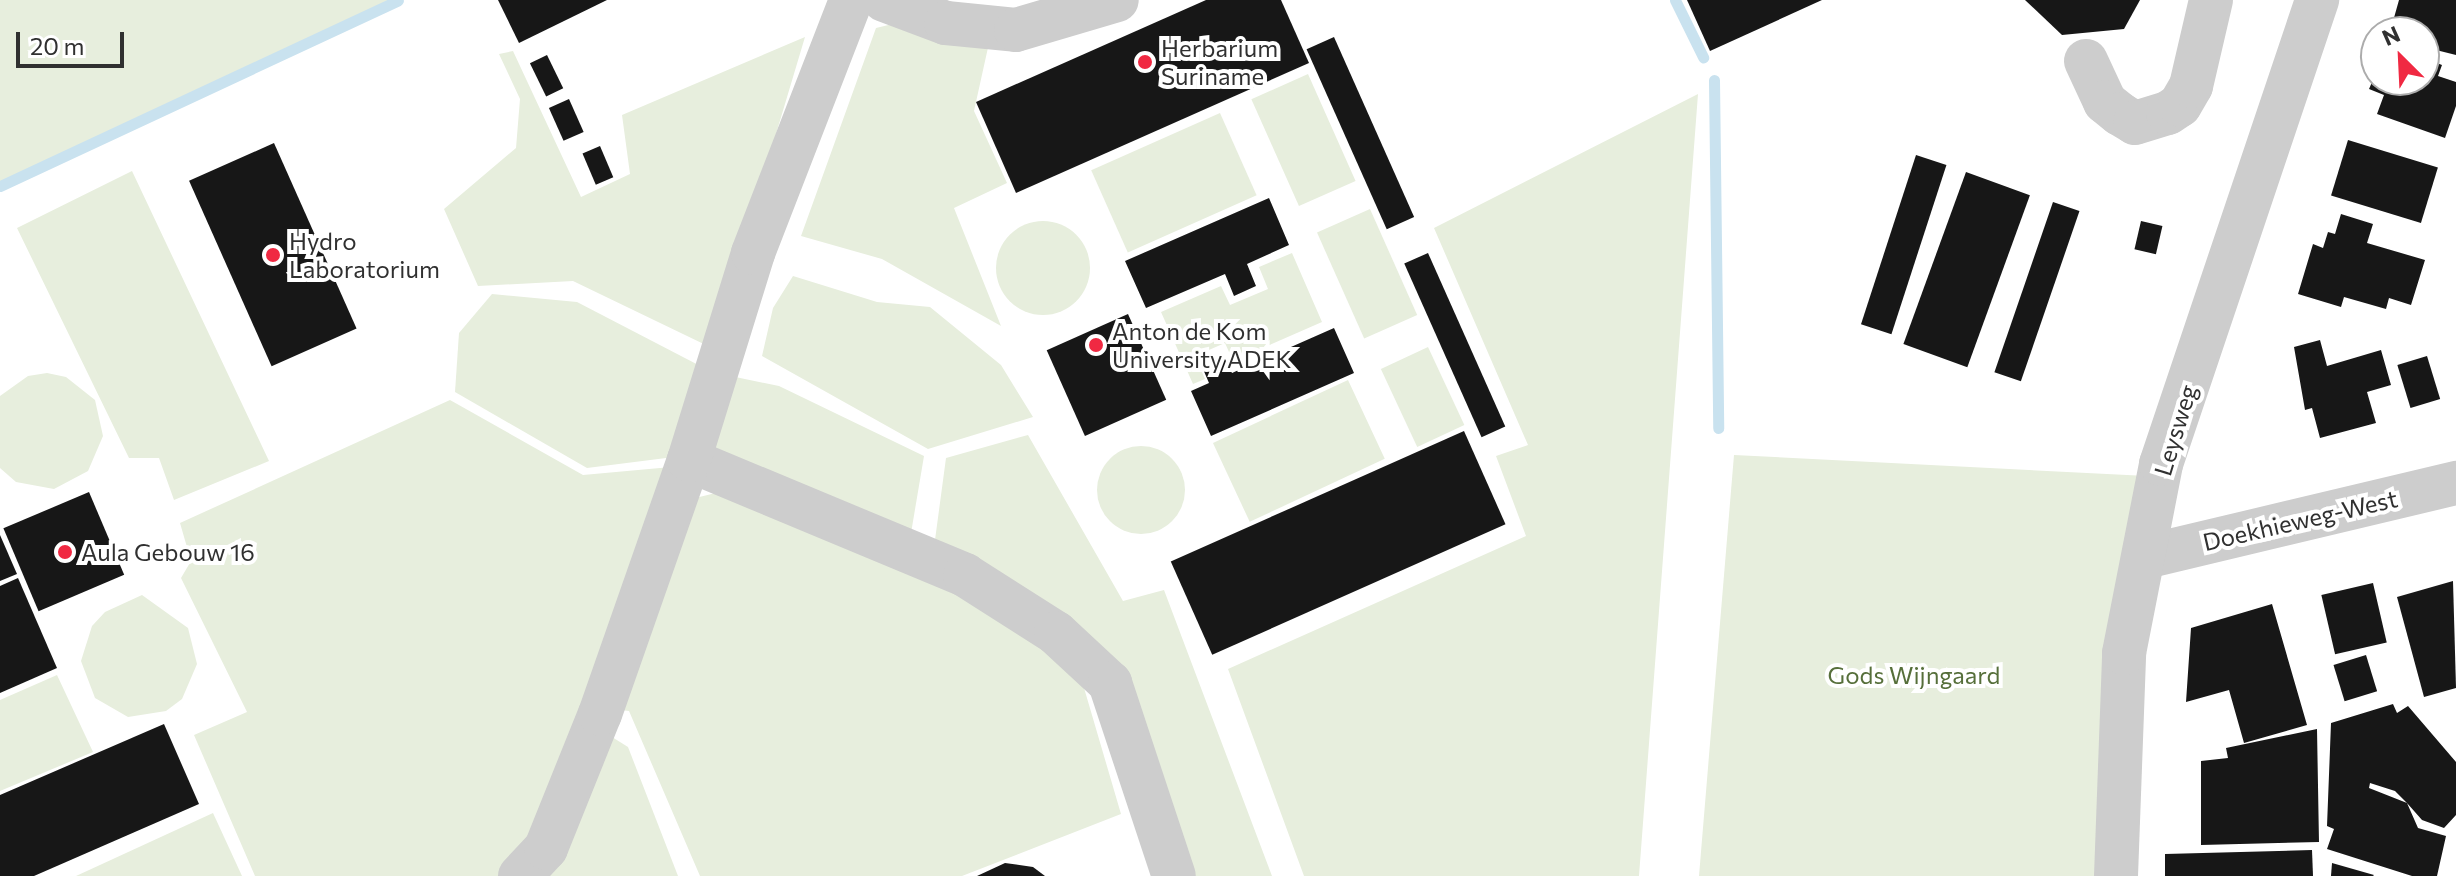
<!DOCTYPE html>
<html>
<head>
<meta charset="utf-8">
<style>
	body { margin:0 }
	#map { position:relative; width:2456px; height:876px; overflow:hidden; background:#fff; font-family:Commissioner,sans-serif }
	div>[style] { position:absolute }
	[style*='--x'] { left:calc(var(--x)*1px); top:calc(var(--y)*1px); width:calc(var(--w)*1px); rotate:calc(var(--a)*1deg) }
	.green>* { inset:0; background:#e7eedd; transform-origin:0 0 }
	.round { border-radius:50% }
	.stream>* { height:11px; margin:-5.5px; padding:0 5.5px; transform-origin:5.5px; border-radius:5.5px; background:#c9e2ef }
	.building>* { inset:0; background:#171717; transform-origin:0 0 }
	.minor>* { height:44px; margin:-22px; padding:0 22px; transform-origin:22px; border-radius:22px; background:#cdcdcd }
	.dots>* { width:22px; height:22px; translate:-50% -50%; box-sizing:border-box; border:4px solid #fff; border-radius:50% }
	span { translate:-50% -50%; white-space:nowrap; text-align:center; line-height:1.15; -webkit-text-stroke:8px #fff; paint-order:stroke }
	.poi-label { font-size:24px; color:#303030 }
	.left { translate:0 -50%; text-align:left }
	.street-label { font-size:24px; color:#303030 }
	.park-label { font-size:24px; color:#566f3a }
	.north { position:absolute; left:2360px; top:16px; width:80px; height:80px; box-sizing:border-box; background:#fff; border:2px solid #acacac; border-radius:50%; rotate:336deg; font-size:22px; font-weight:700; line-height:32px; text-align:center; color:#303030 }
	.north::after { content:''; display:block; margin:auto; width:28px; height:36px; background:#f02942; clip-path:polygon(50% 0,100% 100%,50% 72%,0 100%) }
	.scale { position:absolute; left:16px; top:32px; width:108px; height:36px; box-sizing:border-box; border:4px solid #303030; border-top:0; padding-left:10px; font-size:24px; line-height:28px; white-space:nowrap; color:#303030; -webkit-text-stroke:6px #fff; paint-order:stroke }
</style>
</head>
<body>
<div id="map">
	<div class="green">
		<div style="clip-path:polygon(0 0,398px 0,0 186px)"></div>
		<div style="clip-path:polygon(913px 19px,989px 43px,974px 111px,1007px 183px,954px 208px,1001px 326px,882px 259px,801px 236px,876px 28px)"></div>
		<div style="clip-path:polygon(805px 37px,712px 348px,573px 281px,478px 286px,444px 209px,516px 148px,520px 99px,499px 54px,513px 51px,581px 197px,630px 174px,622px 115px)"></div>
		<div style="left:1308px;top:74px;width:117px;height:62px;rotate:66deg"></div>
		<div style="clip-path:polygon(1698px 94px,1639px 876px,1304px 876px,1228px 669px,1526px 536px,1496px 456px,1528px 445px,1434px 228px)"></div>
		<div style="left:1220px;top:113px;width:90px;height:141px;rotate:66deg"></div>
		<div style="clip-path:polygon(132px 171px,269px 461px,174px 500px,159px 458px,129px 458px,17px 228px)"></div>
		<div style="left:1370px;top:209px;width:116px;height:58px;rotate:66deg"></div>
		<div class="round" style="left:996px;top:221px;width:94px;height:94px"></div>
		<div style="clip-path:polygon(1292px 253px,1322px 322px,1233px 361px,1225px 343px,1195px 356px,1205px 379px,1193px 384px,1161px 312px,1221px 286px,1230px 305px,1268px 289px,1259px 267px)"></div>
		<div style="clip-path:polygon(793px 276px,877px 302px,930px 307px,1001px 365px,1033px 417px,928px 449px,762px 356px,773px 308px)"></div>
		<div style="clip-path:polygon(492px 294px,577px 302px,708px 370px,682px 456px,587px 468px,455px 392px,459px 333px)"></div>
		<div style="left:1428px;top:347px;width:86px;height:52px;rotate:65deg"></div>
		<div style="clip-path:polygon(47px 373px,66px 377px,95px 400px,103px 436px,88px 471px,54px 489px,16px 482px,0 468px,0 396px,28px 376px)"></div>
		<div style="clip-path:polygon(721px 374px,779px 386px,924px 456px,908px 551px,697px 456px)"></div>
		<div style="left:1348px;top:380px;width:87px;height:149px;rotate:65deg"></div>
		<div style="clip-path:polygon(450px 400px,583px 475px,682px 466px,512px 876px,255px 876px,194px 735px,247px 712px,181px 578px,191px 561px,180px 523px)"></div>
		<div style="clip-path:polygon(1028px 435px,1123px 601px,1164px 590px,1272px 876px,1195px 876px,1130px 679px,935px 540px,946px 458px)"></div>
		<div class="round" style="left:1097px;top:446px;width:88px;height:88px"></div>
		<div style="clip-path:polygon(1734px 455px,2147px 476px,2099px 876px,1699px 876px)"></div>
		<div style="clip-path:polygon(724px 491px,972px 594px,1082px 681px,1121px 814px,962px 876px,700px 876px,629px 711px,612px 709px,687px 500px)"></div>
		<div style="clip-path:polygon(142px 595px,188px 628px,197px 664px,182px 699px,166px 711px,128px 717px,95px 698px,81px 661px,92px 626px,105px 612px)"></div>
		<div style="clip-path:polygon(57px 675px,93px 752px,0 791px,0 700px)"></div>
		<div style="clip-path:polygon(612px 737px,628px 747px,678px 876px,542px 876px)"></div>
		<div style="clip-path:polygon(213px 813px,242px 876px,76px 876px)"></div>
	</div>
	<div class="stream">
		<div style="--x:1675;--y:0;--w:64;--a:63.8"></div>
		<div style="--x:1714;--y:80;--w:348;--a:89.3"></div>
		<div style="--x:0;--y:186;--w:439;--a:-25"></div>
	</div>
	<div class="building">
		<div style="clip-path:polygon(498px 0,607px 0,519px 43px)"></div>
		<div style="clip-path:polygon(1206px 0,1281px 0,1309px 63px,1016px 193px,976px 102px)"></div>
		<div style="clip-path:polygon(1687px 0,1822px 0,1710px 51px)"></div>
		<div style="clip-path:polygon(2025px 0,2140px 0,2124px 29px,2062px 35px)"></div>
		<div style="clip-path:polygon(2399px 0,2456px 0,2456px 55px,2424px 47px,2424px 32px,2390px 32px)"></div>
		<div style="left:1334px;top:37px;width:197px;height:30px;rotate:66deg"></div>
		<div style="left:547px;top:55px;width:37px;height:19px;rotate:64deg"></div>
		<div style="clip-path:polygon(2424px 58px,2442px 65px,2438px 76px,2456px 82px,2456px 106px,2445px 138px,2377px 114px,2384px 95px,2369px 89px,2376px 73px,2376px 80px,2424px 80px)"></div>
		<div style="left:569px;top:99px;width:36px;height:22px;rotate:66deg"></div>
		<div style="left:2348px;top:140px;width:94px;height:58px;rotate:17deg"></div>
		<div style="left:274px;top:143px;width:203px;height:93px;rotate:66deg"></div>
		<div style="left:600px;top:146px;width:34px;height:19px;rotate:67deg"></div>
		<div style="left:1916px;top:155px;width:32px;height:178px;rotate:18deg"></div>
		<div style="left:1966px;top:172px;width:68px;height:183px;rotate:20deg"></div>
		<div style="clip-path:polygon(1269px 198px,1289px 245px,1247px 264px,1256px 286px,1234px 296px,1225px 274px,1146px 308px,1125px 261px)"></div>
		<div style="left:2053px;top:202px;width:28px;height:180px;rotate:19deg"></div>
		<div style="clip-path:polygon(2341px 214px,2373px 224px,2367px 243px,2425px 260px,2411px 305px,2389px 298px,2386px 309px,2344px 297px,2341px 307px,2298px 294px,2313px 244px,2323px 248px,2328px 232px,2335px 234px)"></div>
		<div style="left:2141px;top:221px;width:22px;height:29px;rotate:13deg"></div>
		<div style="left:1428px;top:253px;width:190px;height:26px;rotate:66deg"></div>
		<div style="left:1128px;top:314px;width:94px;height:89px;rotate:66deg"></div>
		<div style="clip-path:polygon(1334px 328px,1354px 373px,1211px 436px,1191px 391px,1209px 383px,1203px 369px,1225px 359px,1232px 373px)"></div>
		<div style="clip-path:polygon(2320px 340px,2327px 366px,2381px 350px,2391px 385px,2367px 392px,2376px 423px,2320px 438px,2312px 408px,2305px 410px,2294px 347px)"></div>
		<div style="left:2427px;top:356px;width:45px;height:31px;rotate:73deg"></div>
		<div style="left:1464px;top:431px;width:102px;height:321px;rotate:66deg"></div>
		<div style="left:89px;top:492px;width:90px;height:93px;rotate:67deg"></div>
		<div style="clip-path:polygon(0 535px,17px 574px,0 581px)"></div>
		<div style="clip-path:polygon(18px 578px,57px 668px,0 693px,0 586px)"></div>
		<div style="clip-path:polygon(2453px 581px,2456px 688px,2424px 697px,2397px 597px)"></div>
		<div style="left:2373px;top:583px;width:61px;height:53px;rotate:77deg"></div>
		<div style="clip-path:polygon(2272px 604px,2307px 725px,2244px 743px,2229px 690px,2186px 702px,2191px 628px)"></div>
		<div style="left:2366px;top:655px;width:38px;height:34px;rotate:73deg"></div>
		<div style="clip-path:polygon(evenodd,2393px 704px,2397px 713px,2408px 706px,2456px 762px,2456px 815px,2444px 828px,2422px 820px,2407px 803px,2418px 828px,2446px 836px,2437px 876px,2412px 876px,2327px 849px,2334px 829px,2327px 826px,2331px 723px,2393px 704px,2370px 783px,2395px 791px,2407px 803px,2369px 788px,2370px 783px)"></div>
		<div style="clip-path:polygon(164px 724px,199px 804px,34px 876px,0 876px,0 795px)"></div>
		<div style="clip-path:polygon(2317px 729px,2319px 842px,2201px 845px,2201px 761px,2228px 758px,2226px 748px)"></div>
		<div style="clip-path:polygon(2312px 850px,2313px 876px,2165px 876px,2165px 854px)"></div>
		<div style="clip-path:polygon(1005px 863px,1033px 867px,1045px 876px,977px 876px)"></div>
		<div style="clip-path:polygon(2332px 863px,2374px 875px,2373px 876px,2331px 876px)"></div>
	</div>
	<div class="minor">
		<div style="--x:884;--y:0;--w:66;--a:20.4"></div>
		<div style="--x:946;--y:23;--w:70;--a:5.7"></div>
		<div style="--x:1016;--y:30;--w:105;--a:-16.5"></div>
		<div style="--x:2086;--y:61;--w:45;--a:65.1"></div>
		<div style="--x:2105;--y:102;--w:19;--a:39"></div>
		<div style="--x:2120;--y:114;--w:17;--a:31"></div>
		<div style="--x:2135;--y:123;--w:34;--a:-17"></div>
		<div style="--x:2168;--y:113;--w:14;--a:-34"></div>
		<div style="--x:2180;--y:105;--w:22;--a:-60"></div>
		<div style="--x:2191;--y:86;--w:88;--a:-76.9"></div>
		<div style="--x:689;--y:460;--w:299;--a:22.6"></div>
		<div style="--x:965;--y:575;--w:108;--a:32.5"></div>
		<div style="--x:1056;--y:633;--w:74;--a:42.8"></div>
		<div style="--x:1110;--y:683;--w:203;--a:71.7"></div>
		<div style="--x:2145;--y:557;--w:320;--a:-13.4"></div>
		<div style="--x:520;--y:876;--w:38;--a:-47"></div>
		<div style="--x:546;--y:848;--w:144;--a:-68.1"></div>
		<div style="--x:600;--y:714;--w:269;--a:-70.7"></div>
		<div style="--x:689;--y:460;--w:217;--a:-72.8"></div>
		<div style="--x:753;--y:253;--w:271;--a:-68.8"></div>
		<div style="--x:2116;--y:876;--w:223;--a:-87.9"></div>
		<div style="--x:2124;--y:653;--w:193;--a:-78.9"></div>
		<div style="--x:2161;--y:464;--w:490;--a:-71.4"></div>
	</div>
	<div class="dots">
		<div style="left:1145px;top:62px;background:#f02942"></div>
		<div style="left:273px;top:255px;background:#f02942"></div>
		<div style="left:1096px;top:345px;background:#f02942"></div>
		<div style="left:65px;top:552px;background:#f02942"></div>
	</div>
	<div class="poi-label">
		<span class="left" style="left:1161px;top:62px">Herbarium<br>Suriname</span>
		<span class="left" style="left:289px;top:255px">Hydro<br>Laboratorium</span>
		<span class="left" style="left:1112px;top:345px">Anton de Kom<br>University ADEK</span>
		<span class="left" style="left:81px;top:552px">Aula Gebouw 16</span>
	</div>
	<div class="street-label">
		<span style="left:2175px;top:430px;rotate:-73deg">Leysweg</span>
		<span style="left:2300px;top:520px;rotate:-13deg">Doekhieweg-West</span>
	</div>
	<div class="park-label">
		<span style="left:1914px;top:675px">Gods Wijngaard</span>
	</div>
	<div class="north">N</div>
	<div class="scale">20 m</div>
</div>
</body>
</html>
